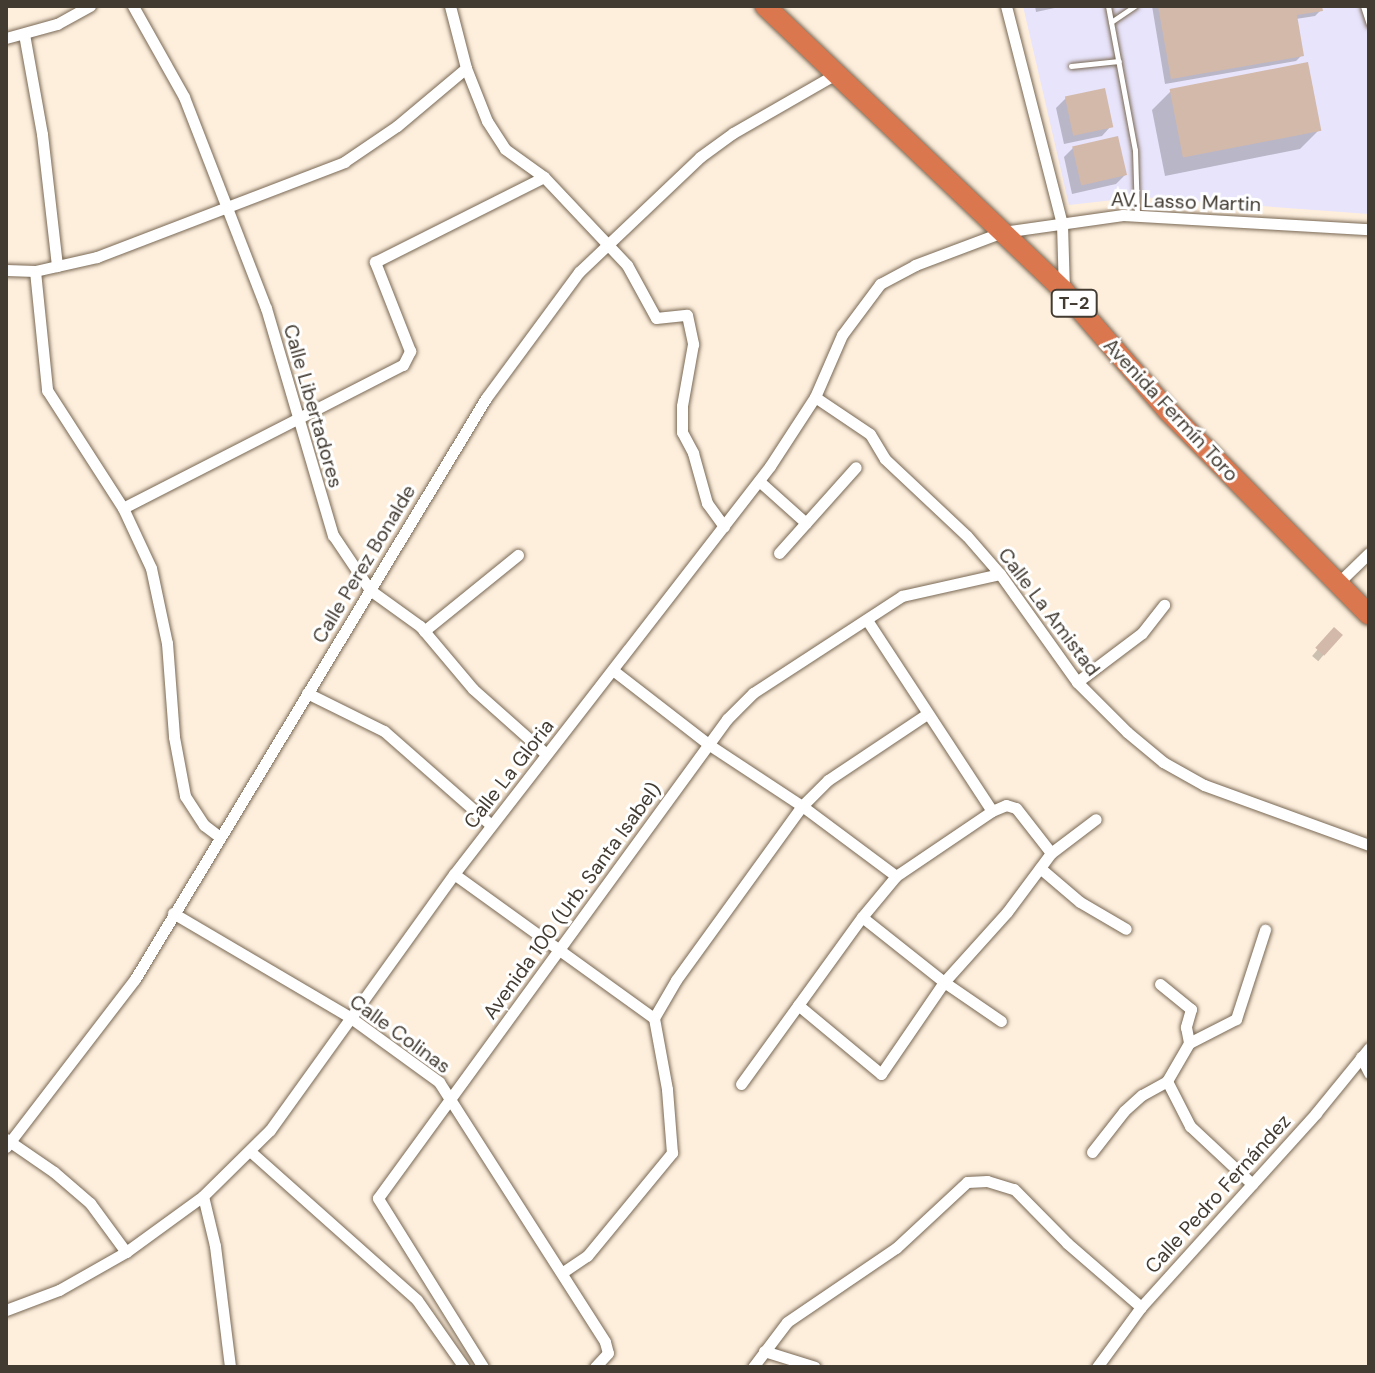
<!DOCTYPE html>
<html>
<head>
<meta charset="utf-8">
<style>
	body { margin:0 }
	#map { position:relative; width:1375px; height:1373px; overflow:hidden; background:#feefdd; font-family:"DM Sans",sans-serif }
	div>[style] { position:absolute }
	[style*='--x'] { left:calc(var(--x)*1px); top:calc(var(--y)*1px); width:calc(var(--w)*1px); rotate:calc(var(--a)*1deg) }
	.medical>* { inset:0; background:#e8e4fb }
	.shadow>* { inset:0; background:#0003; transform-origin:0 0 }
	.building>* { inset:0; background:#d3b9aa; transform-origin:0 0 }
	.roads { filter:drop-shadow(0 0 2px #786854) drop-shadow(0 0 2px #786854) }
	.lane>* { height:5px; margin:-2.5px; padding:0 2.5px; transform-origin:2.5px; border-radius:2.5px; background:#fff }
	.street>* { height:11px; margin:-5.5px; padding:0 5.5px; transform-origin:5.5px; border-radius:5.5px; background:#fff }
	.highway>* { height:20px; margin:-10px; padding:0 10px; transform-origin:10px; border-radius:10px; background:#db774f }
	span { translate:-50% -50%; white-space:nowrap; text-align:center; line-height:1.15; -webkit-text-stroke:6px #fff; paint-order:stroke }
	.shield-label span { padding:2px 6px; background:#fff; border:2px solid; border-radius:6px; -webkit-text-stroke-width:0 }
	.shield-label { font-size:18px; color:#423b32; font-weight:700 }
	.street-label { font-size:20px; color:#423b32 }
	.frame { position:absolute; inset:0; border:8px solid #423b32; pointer-events:none }
</style>
</head>
<body>
<div id="map">
	<div class="medical">
		<div style="clip-path:polygon(1023px 6px,1364px 6px,1369px 20px,1369px 214px,1140px 197px,1069px 205px)"></div>
	</div>
	<div class="shadow">
		<div style="clip-path:polygon(1035px 6px,1064px 6px,1036px 12px)"></div>
		<div style="clip-path:polygon(1152px 6px,1320px 6px,1321px 10px,1315px 16px,1296px 19px,1302px 55px,1296px 61px,1165px 84px)"></div>
		<div style="clip-path:polygon(1171px 91px,1319px 130px,1300px 149px,1165px 176px,1152px 110px)"></div>
		<div style="clip-path:polygon(1066px 98px,1111px 126px,1102px 136px,1064px 144px,1056px 108px)"></div>
		<div style="clip-path:polygon(1073px 148px,1125px 175px,1116px 184px,1072px 194px,1064px 157px)"></div>
		<div style="left:1334px;top:630px;width:8px;height:34px;rotate:40deg"></div>
	</div>
	<div class="building">
		<div style="clip-path:polygon(1158px 6px,1322px 6px,1323px 11px,1297px 15px,1304px 56px,1171px 79px)"></div>
		<div style="left:1308px;top:62px;width:70px;height:141px;rotate:79deg"></div>
		<div style="left:1105px;top:88px;width:40px;height:41px;rotate:78deg"></div>
		<div style="left:1118px;top:136px;width:40px;height:47px;rotate:77deg"></div>
		<div style="left:1334px;top:627px;width:12px;height:28px;rotate:42deg"></div>
	</div>
	<div class="roads">
		<div class="lane">
			<div style="--x:1108;--y:6;--w:147;--a:79.4"></div>
			<div style="--x:1135;--y:150;--w:64;--a:88.2"></div>
			<div style="--x:1363;--y:6;--w:20;--a:72"></div>
			<div style="--x:1111;--y:22;--w:29;--a:-34"></div>
			<div style="--x:1071;--y:66;--w:48;--a:-5.9"></div>
		</div>
		<div class="street">
			<div style="--x:133;--y:6;--w:104;--a:60.7"></div>
			<div style="--x:184;--y:97;--w:226;--a:68.8"></div>
			<div style="--x:266;--y:308;--w:237;--a:73.6"></div>
			<div style="--x:333;--y:535;--w:66;--a:56.1"></div>
			<div style="--x:370;--y:590;--w:62;--a:35.8"></div>
			<div style="--x:420;--y:626;--w:82;--a:49.9"></div>
			<div style="--x:473;--y:689;--w:98;--a:41.7"></div>
			<div style="--x:450;--y:6;--w:64;--a:75.5"></div>
			<div style="--x:466;--y:68;--w:57;--a:68.4"></div>
			<div style="--x:487;--y:121;--w:33;--a:57"></div>
			<div style="--x:505;--y:149;--w:48;--a:35.7"></div>
			<div style="--x:544;--y:177;--w:121;--a:46.7"></div>
			<div style="--x:627;--y:265;--w:60;--a:61.3"></div>
			<div style="--x:656;--y:318;--w:31;--a:-6"></div>
			<div style="--x:687;--y:315;--w:30;--a:78"></div>
			<div style="--x:693;--y:344;--w:63;--a:100.1"></div>
			<div style="--x:682;--y:406;--w:26;--a:90"></div>
			<div style="--x:682;--y:432;--w:24;--a:62"></div>
			<div style="--x:693;--y:453;--w:52;--a:74.4"></div>
			<div style="--x:707;--y:503;--w:29;--a:54"></div>
			<div style="--x:1006;--y:6;--w:225;--a:75.6"></div>
			<div style="--x:1062;--y:224;--w:66;--a:88.3"></div>
			<div style="--x:24;--y:34;--w:102;--a:79.8"></div>
			<div style="--x:42;--y:134;--w:133;--a:83.5"></div>
			<div style="--x:6;--y:38;--w:53;--a:-15.4"></div>
			<div style="--x:57;--y:24;--w:38;--a:-29"></div>
			<div style="--x:6;--y:270;--w:29;--a:2"></div>
			<div style="--x:35;--y:271;--w:64;--a:-12.7"></div>
			<div style="--x:97;--y:257;--w:265;--a:-21"></div>
			<div style="--x:344;--y:162;--w:64;--a:-34.2"></div>
			<div style="--x:397;--y:126;--w:90;--a:-40"></div>
			<div style="--x:35;--y:271;--w:120;--a:84.2"></div>
			<div style="--x:47;--y:390;--w:140;--a:57.2"></div>
			<div style="--x:123;--y:508;--w:66;--a:65"></div>
			<div style="--x:151;--y:568;--w:77;--a:78"></div>
			<div style="--x:167;--y:643;--w:94;--a:85.7"></div>
			<div style="--x:174;--y:737;--w:60;--a:79.4"></div>
			<div style="--x:185;--y:796;--w:35;--a:57"></div>
			<div style="--x:204;--y:825;--w:20;--a:37"></div>
			<div style="--x:815;--y:397;--w:66;--a:33.9"></div>
			<div style="--x:870;--y:434;--w:29;--a:59"></div>
			<div style="--x:885;--y:459;--w:112;--a:43.2"></div>
			<div style="--x:967;--y:536;--w:50;--a:49"></div>
			<div style="--x:1000;--y:574;--w:133;--a:54.5"></div>
			<div style="--x:1077;--y:682;--w:71;--a:45"></div>
			<div style="--x:1127;--y:732;--w:47;--a:39.8"></div>
			<div style="--x:1163;--y:762;--w:47;--a:29.3"></div>
			<div style="--x:1204;--y:785;--w:176;--a:20"></div>
			<div style="--x:759;--y:481;--w:63;--a:41.8"></div>
			<div style="--x:123;--y:508;--w:314;--a:-27.1"></div>
			<div style="--x:403;--y:365;--w:16;--a:-63"></div>
			<div style="--x:410;--y:351;--w:96;--a:-111.5"></div>
			<div style="--x:375;--y:262;--w:189;--a:-26.7"></div>
			<div style="--x:779;--y:553;--w:115;--a:-48.2"></div>
			<div style="--x:1338;--y:583;--w:43;--a:-44.1"></div>
			<div style="--x:867;--y:620;--w:228;--a:56.8"></div>
			<div style="--x:424;--y:631;--w:121;--a:-39"></div>
			<div style="--x:614;--y:671;--w:119;--a:37.8"></div>
			<div style="--x:708;--y:744;--w:113;--a:33.4"></div>
			<div style="--x:802;--y:806;--w:117;--a:36.7"></div>
			<div style="--x:1077;--y:682;--w:81;--a:-37"></div>
			<div style="--x:1142;--y:633;--w:36;--a:-52"></div>
			<div style="--x:307;--y:693;--w:86;--a:26.3"></div>
			<div style="--x:384;--y:731;--w:142;--a:41.3"></div>
			<div style="--x:1040;--y:868;--w:52;--a:40.4"></div>
			<div style="--x:1080;--y:902;--w:53;--a:30.4"></div>
			<div style="--x:454;--y:874;--w:246;--a:35.8"></div>
			<div style="--x:173;--y:913;--w:207;--a:30.5"></div>
			<div style="--x:351;--y:1018;--w:109;--a:36"></div>
			<div style="--x:439;--y:1082;--w:308;--a:57.4"></div>
			<div style="--x:605;--y:1342;--w:11;--a:75"></div>
			<div style="--x:608;--y:1353;--w:19;--a:133"></div>
			<div style="--x:862;--y:917;--w:105;--a:38.4"></div>
			<div style="--x:944;--y:982;--w:69;--a:34.4"></div>
			<div style="--x:1160;--y:984;--w:40;--a:39"></div>
			<div style="--x:1191;--y:1009;--w:19;--a:106"></div>
			<div style="--x:1186;--y:1027;--w:16;--a:79"></div>
			<div style="--x:798;--y:1005;--w:108;--a:39.7"></div>
			<div style="--x:881;--y:1074;--w:112;--a:-55.6"></div>
			<div style="--x:944;--y:982;--w:94;--a:-48"></div>
			<div style="--x:1007;--y:912;--w:74;--a:-53.3"></div>
			<div style="--x:1051;--y:853;--w:56;--a:-37.1"></div>
			<div style="--x:654;--y:1018;--w:44;--a:-59.9"></div>
			<div style="--x:676;--y:980;--w:215;--a:-54.1"></div>
			<div style="--x:802;--y:806;--w:37;--a:-45"></div>
			<div style="--x:828;--y:780;--w:119;--a:-33.7"></div>
			<div style="--x:1361;--y:1057;--w:18;--a:63"></div>
			<div style="--x:1167;--y:1081;--w:51;--a:62.9"></div>
			<div style="--x:1190;--y:1126;--w:85;--a:43.1"></div>
			<div style="--x:741;--y:1084;--w:206;--a:-54.1"></div>
			<div style="--x:862;--y:917;--w:53;--a:-50.3"></div>
			<div style="--x:896;--y:876;--w:116;--a:-34.1"></div>
			<div style="--x:992;--y:811;--w:15;--a:-23"></div>
			<div style="--x:1006;--y:805;--w:10;--a:17"></div>
			<div style="--x:1016;--y:808;--w:57;--a:52.1"></div>
			<div style="--x:6;--y:1139;--w:58;--a:34.5"></div>
			<div style="--x:54;--y:1172;--w:48;--a:40.7"></div>
			<div style="--x:90;--y:1203;--w:61;--a:53.7"></div>
			<div style="--x:6;--y:1147;--w:212;--a:-52.5"></div>
			<div style="--x:135;--y:979;--w:679;--a:-58.86"></div>
			<div style="--x:486;--y:398;--w:157;--a:-53.6"></div>
			<div style="--x:579;--y:272;--w:167;--a:-43.5"></div>
			<div style="--x:700;--y:157;--w:41;--a:-36"></div>
			<div style="--x:733;--y:133;--w:116;--a:-29.9"></div>
			<div style="--x:251;--y:1152;--w:222;--a:41.7"></div>
			<div style="--x:417;--y:1300;--w:82;--a:55"></div>
			<div style="--x:1092;--y:1152;--w:52;--a:-52"></div>
			<div style="--x:1124;--y:1111;--w:24;--a:-42"></div>
			<div style="--x:1142;--y:1095;--w:29;--a:-29"></div>
			<div style="--x:1167;--y:1081;--w:44;--a:-59.9"></div>
			<div style="--x:1189;--y:1043;--w:53;--a:-27.1"></div>
			<div style="--x:1236;--y:1019;--w:94;--a:-72"></div>
			<div style="--x:203;--y:1196;--w:51;--a:76.5"></div>
			<div style="--x:215;--y:1246;--w:122;--a:82.9"></div>
			<div style="--x:563;--y:1272;--w:29;--a:-34"></div>
			<div style="--x:587;--y:1256;--w:134;--a:-50.5"></div>
			<div style="--x:672;--y:1153;--w:64;--a:-94.5"></div>
			<div style="--x:667;--y:1089;--w:72;--a:-100.4"></div>
			<div style="--x:6;--y:1310;--w:57;--a:-20.7"></div>
			<div style="--x:59;--y:1290;--w:77;--a:-29.6"></div>
			<div style="--x:126;--y:1252;--w:95;--a:-36"></div>
			<div style="--x:203;--y:1196;--w:94;--a:-44.6"></div>
			<div style="--x:270;--y:1130;--w:315;--a:-54.3"></div>
			<div style="--x:454;--y:874;--w:516;--a:-52.24"></div>
			<div style="--x:770;--y:466;--w:82;--a:-56.9"></div>
			<div style="--x:815;--y:397;--w:68;--a:-66.5"></div>
			<div style="--x:842;--y:335;--w:64;--a:-53.3"></div>
			<div style="--x:880;--y:284;--w:40;--a:-28"></div>
			<div style="--x:915;--y:265;--w:94;--a:-20.6"></div>
			<div style="--x:1003;--y:232;--w:121;--a:-8.1"></div>
			<div style="--x:1123;--y:215;--w:246;--a:3.3"></div>
			<div style="--x:764;--y:1351;--w:53;--a:17.4"></div>
			<div style="--x:483;--y:1367;--w:199;--a:-121.9"></div>
			<div style="--x:378;--y:1198;--w:593;--a:-53.92"></div>
			<div style="--x:727;--y:719;--w:37;--a:-45"></div>
			<div style="--x:753;--y:693;--w:178;--a:-33.1"></div>
			<div style="--x:902;--y:596;--w:100;--a:-12.7"></div>
			<div style="--x:753;--y:1367;--w:56;--a:-52.9"></div>
			<div style="--x:787;--y:1322;--w:132;--a:-34.2"></div>
			<div style="--x:896;--y:1248;--w:97;--a:-42.9"></div>
			<div style="--x:967;--y:1182;--w:20;--a:-3"></div>
			<div style="--x:987;--y:1181;--w:28;--a:17"></div>
			<div style="--x:1014;--y:1189;--w:76;--a:45.5"></div>
			<div style="--x:1067;--y:1243;--w:98;--a:40.9"></div>
			<div style="--x:1097;--y:1367;--w:74;--a:-53.7"></div>
			<div style="--x:1141;--y:1307;--w:261;--a:-47.9"></div>
			<div style="--x:1316;--y:1113;--w:84;--a:-50.8"></div>
		</div>
		<div class="highway">
			<div style="--x:765;--y:6;--w:413;--a:43.6"></div>
			<div style="--x:1064;--y:291;--w:159;--a:49.1"></div>
			<div style="--x:1168;--y:411;--w:286;--a:45.4"></div>
		</div>
	</div>
	<div class="shield-label">
		<span style="left:1074px;top:303px">T-2</span>
	</div>
	<div class="street-label">
		<span style="left:1186px;top:202px;rotate:2deg">AV. Lasso Martin</span>
		<span style="left:313px;top:406px;rotate:74deg">Calle Libertadores</span>
		<span style="left:1171px;top:410px;rotate:47deg">Avenida Fermín Toro</span>
		<span style="left:364px;top:564px;rotate:-59deg">Calle Perez Bonalde</span>
		<span style="left:1049px;top:612px;rotate:53deg">Calle La Amistad</span>
		<span style="left:509px;top:774px;rotate:-52deg">Calle La Gloria</span>
		<span style="left:572px;top:901px;rotate:-54deg">Avenida 100 (Urb. Santa Isabel)</span>
		<span style="left:400px;top:1034px;rotate:36deg">Calle Colinas</span>
		<span style="left:1218px;top:1194px;rotate:-48deg">Calle Pedro Fernández</span>
	</div>
	<div class="frame"></div>
</div>
</body>
</html>
